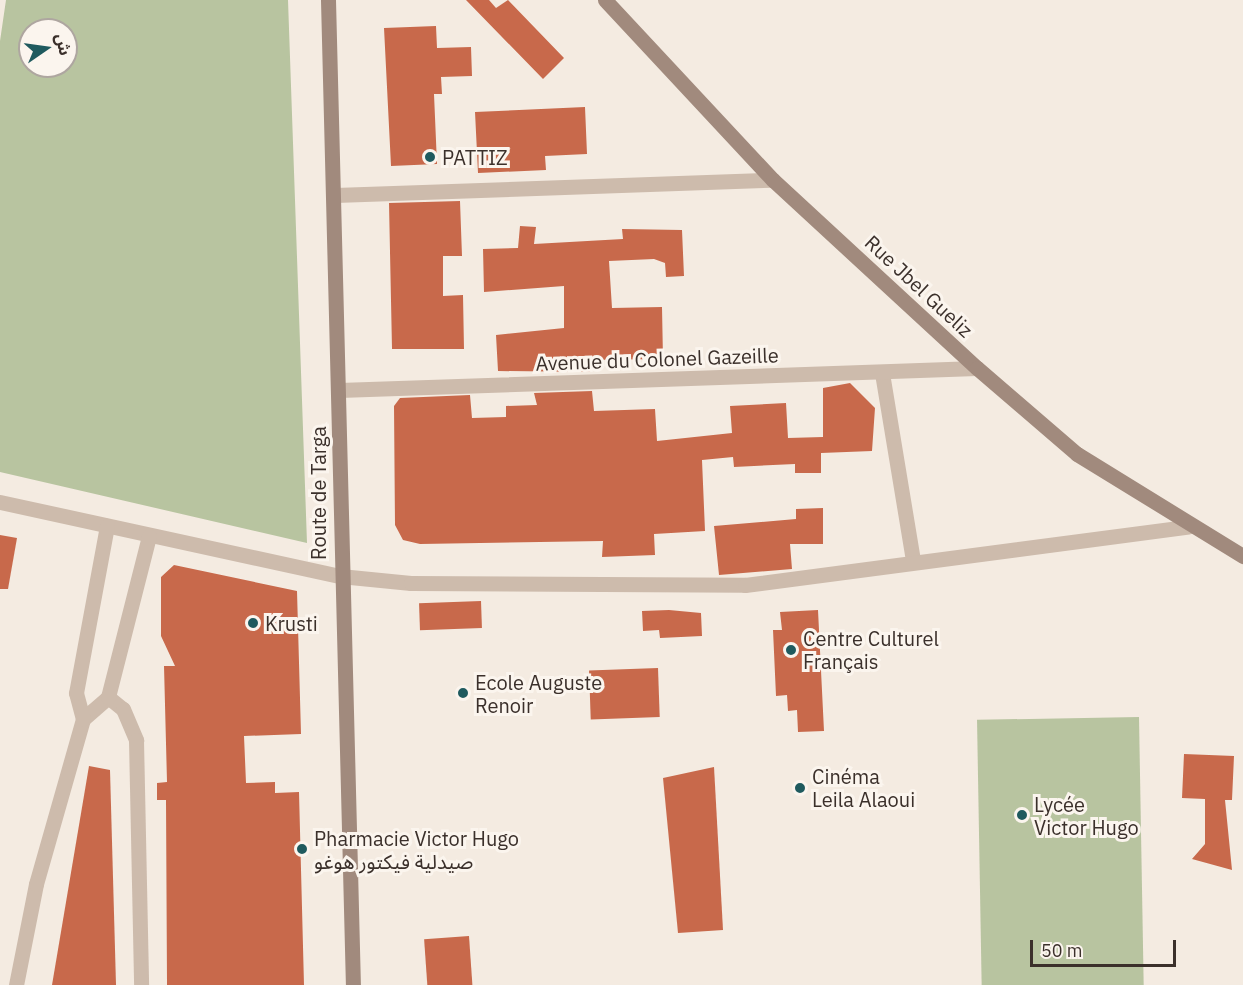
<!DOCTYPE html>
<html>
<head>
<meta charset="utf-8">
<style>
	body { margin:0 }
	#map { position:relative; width:1243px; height:985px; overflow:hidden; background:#f4ebe1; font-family:"IBM Plex Sans","Noto Sans Arabic",sans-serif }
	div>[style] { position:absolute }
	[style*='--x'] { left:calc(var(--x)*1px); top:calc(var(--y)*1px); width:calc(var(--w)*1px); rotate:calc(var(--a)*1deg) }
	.green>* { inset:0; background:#b8c4a0; transform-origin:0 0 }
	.building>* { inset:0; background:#c8694b; transform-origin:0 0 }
	.street>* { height:15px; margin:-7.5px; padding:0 7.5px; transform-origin:7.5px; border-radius:7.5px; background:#cdbbac }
	.secondary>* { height:15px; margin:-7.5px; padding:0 7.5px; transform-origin:7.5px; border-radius:7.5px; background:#a18a7d }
	.dots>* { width:16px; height:16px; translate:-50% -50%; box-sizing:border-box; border:3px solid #fbf5ee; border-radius:50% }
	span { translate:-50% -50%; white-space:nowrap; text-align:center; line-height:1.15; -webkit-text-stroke:6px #fbf5ee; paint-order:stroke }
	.poi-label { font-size:20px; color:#3b302b }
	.left { translate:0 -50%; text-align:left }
	.street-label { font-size:20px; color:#3b302b }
	.north { position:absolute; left:18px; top:18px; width:60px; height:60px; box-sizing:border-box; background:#fbf5ee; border:2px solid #aea6a0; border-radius:50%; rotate:77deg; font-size:16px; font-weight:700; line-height:24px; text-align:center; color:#3b302b }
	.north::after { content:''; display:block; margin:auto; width:21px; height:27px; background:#1f5a5e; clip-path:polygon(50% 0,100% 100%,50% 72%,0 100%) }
	.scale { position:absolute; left:1030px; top:940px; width:146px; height:27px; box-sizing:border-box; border:3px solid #3b302b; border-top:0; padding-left:8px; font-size:18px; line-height:21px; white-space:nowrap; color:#3b302b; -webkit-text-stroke:4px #fbf5ee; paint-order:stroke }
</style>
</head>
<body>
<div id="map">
	<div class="green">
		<div style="clip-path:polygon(evenodd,6px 0,288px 0,307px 543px,0 472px,0 41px,6px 0,30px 30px,66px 30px,66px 66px,30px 66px,30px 30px)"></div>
		<div style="left:1139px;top:717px;width:268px;height:162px;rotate:89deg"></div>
	</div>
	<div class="building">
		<div style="clip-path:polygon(466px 0,489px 0,496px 8px,508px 0,564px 58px,543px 79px)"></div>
		<div style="clip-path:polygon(436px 26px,437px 48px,471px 47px,472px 76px,441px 77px,442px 94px,434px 94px,437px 164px,391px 166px,384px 28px)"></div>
		<div style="clip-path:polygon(585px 107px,587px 154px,545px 156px,546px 170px,478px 173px,475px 112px)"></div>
		<div style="clip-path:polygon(460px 201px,462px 256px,443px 256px,443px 296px,463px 295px,464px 349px,392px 349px,389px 203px)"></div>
		<div style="clip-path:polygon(520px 226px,536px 227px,534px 244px,623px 239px,622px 229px,682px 230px,684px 276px,666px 277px,665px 263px,654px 259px,609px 261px,612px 308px,662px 307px,663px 359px,592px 360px,590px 372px,498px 371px,496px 335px,564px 328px,564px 286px,484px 292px,483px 249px,518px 248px)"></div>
		<div style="clip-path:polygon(850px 383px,875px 408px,872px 451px,821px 453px,821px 473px,795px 473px,795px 464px,734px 467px,733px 457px,702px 460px,705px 531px,654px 534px,655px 555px,602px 557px,603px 541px,420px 544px,403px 540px,395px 525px,394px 406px,400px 398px,470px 395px,472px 418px,506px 417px,506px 406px,537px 405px,534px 393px,592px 391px,594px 411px,655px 409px,657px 441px,732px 433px,730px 406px,786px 403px,788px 438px,823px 437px,823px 388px)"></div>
		<div style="clip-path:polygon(823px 508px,823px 544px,790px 544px,792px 569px,719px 575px,714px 526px,796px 519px,796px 509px)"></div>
		<div style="clip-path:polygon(0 535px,17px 538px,8px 589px,0 589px)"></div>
		<div style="clip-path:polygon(174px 565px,297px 591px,301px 734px,244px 736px,246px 783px,275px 782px,275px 793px,299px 792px,304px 985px,167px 985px,166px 800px,157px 800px,157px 783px,167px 782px,164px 666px,175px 666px,161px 636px,161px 577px)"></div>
		<div style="left:481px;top:601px;width:27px;height:62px;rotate:88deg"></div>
		<div style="clip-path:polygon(669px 610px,701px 613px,702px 636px,660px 638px,659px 630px,643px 631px,642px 611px)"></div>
		<div style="clip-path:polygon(818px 610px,824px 731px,798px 732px,797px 710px,788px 711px,787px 695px,776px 696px,773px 630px,782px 630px,780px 612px)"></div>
		<div style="left:658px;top:668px;width:49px;height:69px;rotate:88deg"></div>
		<div style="clip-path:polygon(1184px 754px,1234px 756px,1232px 800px,1225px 800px,1232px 870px,1192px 859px,1205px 844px,1205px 799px,1182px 798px)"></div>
		<div style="clip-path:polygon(89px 766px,110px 770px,116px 985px,52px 985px)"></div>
		<div style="clip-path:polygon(714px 767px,723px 930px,678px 933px,663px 778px)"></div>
		<div style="left:469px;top:936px;width:49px;height:45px;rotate:86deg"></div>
	</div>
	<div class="street">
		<div style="--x:335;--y:195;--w:438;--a:-2"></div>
		<div style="--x:882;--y:373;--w:191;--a:80.6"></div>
		<div style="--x:339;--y:390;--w:638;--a:-1.97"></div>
		<div style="--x:0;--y:502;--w:348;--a:12.3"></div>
		<div style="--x:340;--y:576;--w:71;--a:5.6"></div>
		<div style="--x:411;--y:583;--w:334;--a:0.3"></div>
		<div style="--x:745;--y:585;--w:447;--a:-7.5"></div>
		<div style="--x:108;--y:697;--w:19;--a:39"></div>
		<div style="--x:123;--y:709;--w:34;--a:67"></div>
		<div style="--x:136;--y:740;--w:245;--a:88.8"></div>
		<div style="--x:83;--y:719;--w:33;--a:-41"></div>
		<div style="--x:108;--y:697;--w:166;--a:-75.7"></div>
		<div style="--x:16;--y:985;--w:103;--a:-78.8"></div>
		<div style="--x:36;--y:884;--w:172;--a:-74.1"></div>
		<div style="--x:83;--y:719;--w:27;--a:-105"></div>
		<div style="--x:76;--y:693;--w:170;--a:-79.5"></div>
	</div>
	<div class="secondary">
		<div style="--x:328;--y:0;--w:985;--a:88.55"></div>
		<div style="--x:605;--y:0;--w:246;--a:47"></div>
		<div style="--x:773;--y:180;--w:277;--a:42.7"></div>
		<div style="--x:977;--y:368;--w:132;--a:40.7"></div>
		<div style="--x:1077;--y:454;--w:195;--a:31.6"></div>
	</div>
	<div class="dots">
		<div style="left:430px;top:157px;background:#1f5a5e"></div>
		<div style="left:253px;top:623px;background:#1f5a5e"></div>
		<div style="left:791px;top:650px;background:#1f5a5e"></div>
		<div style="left:463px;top:693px;background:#1f5a5e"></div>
		<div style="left:800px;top:788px;background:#1f5a5e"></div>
		<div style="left:1022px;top:815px;background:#1f5a5e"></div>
		<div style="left:302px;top:849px;background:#1f5a5e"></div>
	</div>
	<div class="poi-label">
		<span class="left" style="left:442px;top:157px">PATTIZ</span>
		<span class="left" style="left:265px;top:623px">Krusti</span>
		<span class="left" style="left:803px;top:650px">Centre Culturel<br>Français</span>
		<span class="left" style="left:475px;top:694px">Ecole Auguste<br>Renoir</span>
		<span class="left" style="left:812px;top:788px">Cinéma<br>Leila Alaoui</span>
		<span class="left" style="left:1034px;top:816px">Lycée<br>Victor Hugo</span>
		<span class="left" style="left:314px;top:850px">Pharmacie Victor Hugo<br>صيدلية فيكتور هوغو</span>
	</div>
	<div class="street-label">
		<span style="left:919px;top:286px;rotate:43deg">Rue Jbel Gueliz</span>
		<span style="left:657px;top:359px;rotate:-2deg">Avenue du Colonel Gazeille</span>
		<span style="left:318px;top:493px;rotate:-90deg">Route de Targa</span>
	</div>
	<div class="north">ش</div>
	<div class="scale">50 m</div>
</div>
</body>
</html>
